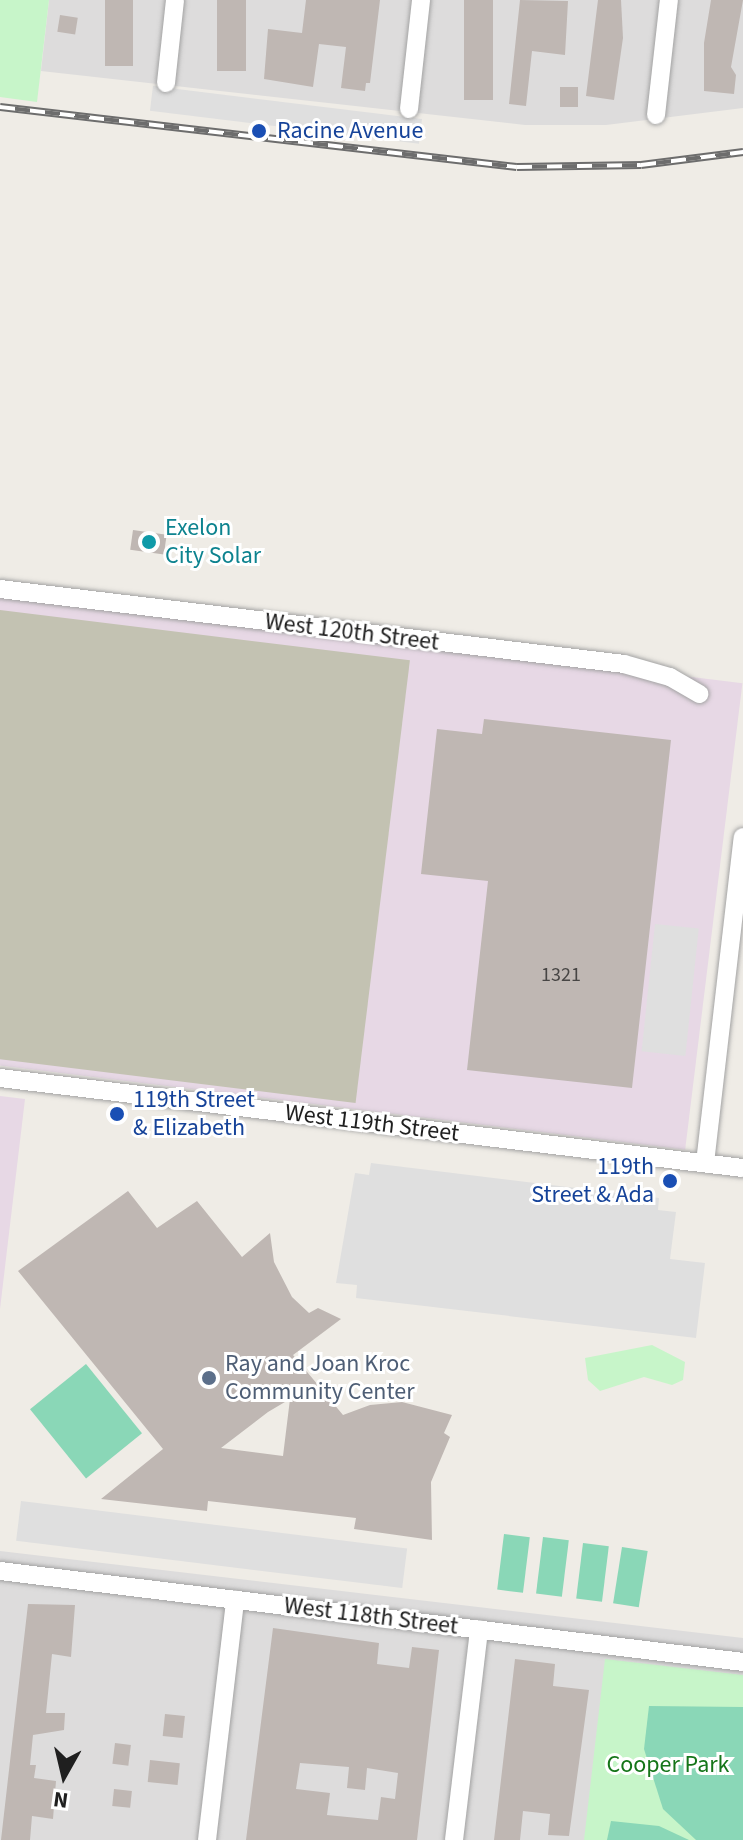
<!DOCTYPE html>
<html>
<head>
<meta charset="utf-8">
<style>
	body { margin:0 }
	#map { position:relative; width:743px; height:1840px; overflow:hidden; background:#efece6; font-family:"Source Sans 3",sans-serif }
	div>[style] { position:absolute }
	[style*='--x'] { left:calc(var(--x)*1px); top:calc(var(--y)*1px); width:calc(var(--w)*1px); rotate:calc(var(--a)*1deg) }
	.residential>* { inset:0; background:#dddcdc }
	.industrial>* { inset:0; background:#e7d8e5; transform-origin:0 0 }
	.construction>* { inset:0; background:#c3c2b2; transform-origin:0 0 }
	.park>* { inset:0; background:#c7f5c9 }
	.pitch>* { inset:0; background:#8ad7b7; transform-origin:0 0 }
	.parking>* { inset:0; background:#dfdfdf; transform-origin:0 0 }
	.building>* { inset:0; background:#bfb7b3; transform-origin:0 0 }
	.roads { filter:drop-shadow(0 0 2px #a3a3a3) drop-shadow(0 0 2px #a3a3a3) }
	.minor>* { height:18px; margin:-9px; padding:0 9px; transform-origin:9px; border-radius:9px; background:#fff }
	.rail>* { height:8px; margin-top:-4px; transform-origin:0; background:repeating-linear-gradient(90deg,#fff 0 15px,#6d6d6d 0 30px); box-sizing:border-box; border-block:2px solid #6d6d6d }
	.dots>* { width:22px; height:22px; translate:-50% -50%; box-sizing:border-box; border:4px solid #fff; border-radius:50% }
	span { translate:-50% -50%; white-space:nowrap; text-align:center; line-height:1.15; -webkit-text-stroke:6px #fff; paint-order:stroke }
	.number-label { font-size:20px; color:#474544 }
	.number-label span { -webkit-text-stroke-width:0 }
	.transit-label { font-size:24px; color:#164399 }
	.left { translate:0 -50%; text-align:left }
	.right { translate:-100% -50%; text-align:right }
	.culture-label { font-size:24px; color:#0d838f }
	.street-label { font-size:24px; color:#1f1f1f }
	.service-label { font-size:24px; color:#4e5e75 }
	.park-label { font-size:24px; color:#157519 }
	.north { position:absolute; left:24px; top:1736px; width:80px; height:80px; -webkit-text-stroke:6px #fff; paint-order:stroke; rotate:188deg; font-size:22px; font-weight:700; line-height:32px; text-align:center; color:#1f1f1f }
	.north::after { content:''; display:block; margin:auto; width:28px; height:36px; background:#1f1f1f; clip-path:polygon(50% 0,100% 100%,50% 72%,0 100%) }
</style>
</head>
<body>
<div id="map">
	<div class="residential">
		<div style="clip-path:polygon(49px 0,743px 0,743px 108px,606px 125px,525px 125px,41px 71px)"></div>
		<div style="clip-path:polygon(0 1551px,743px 1638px,743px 1840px,0 1840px)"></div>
	</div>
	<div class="industrial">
		<div style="left:0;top:592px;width:748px;height:470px;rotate:7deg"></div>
		<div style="clip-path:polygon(0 1096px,25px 1099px,0 1309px)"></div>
	</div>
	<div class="construction">
		<div style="left:0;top:610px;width:413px;height:446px;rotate:7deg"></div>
	</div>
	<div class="park">
		<div style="clip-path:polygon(0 0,49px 0,37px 102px,0 97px)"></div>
		<div style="clip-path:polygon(652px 1345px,685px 1362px,683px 1380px,672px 1385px,644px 1377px,600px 1391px,588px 1380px,585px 1358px)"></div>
		<div style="clip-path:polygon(605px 1659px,743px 1675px,743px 1840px,584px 1840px)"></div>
	</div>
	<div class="pitch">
		<div style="left:86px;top:1364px;width:89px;height:72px;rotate:51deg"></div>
		<div style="left:504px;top:1534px;width:26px;height:56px;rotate:7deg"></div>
		<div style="left:543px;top:1537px;width:26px;height:57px;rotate:7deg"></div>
		<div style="left:583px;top:1543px;width:26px;height:56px;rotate:7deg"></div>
		<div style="left:622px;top:1547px;width:26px;height:57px;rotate:9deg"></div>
		<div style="clip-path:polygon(649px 1706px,743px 1707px,743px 1840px,696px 1840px,663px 1809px,644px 1749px)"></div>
		<div style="clip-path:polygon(611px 1821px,659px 1826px,689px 1840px,607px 1840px)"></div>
	</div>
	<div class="parking">
		<div style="left:153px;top:86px;width:271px;height:25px;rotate:7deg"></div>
		<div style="left:655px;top:924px;width:44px;height:128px;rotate:6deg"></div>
		<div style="clip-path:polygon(371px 1163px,659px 1198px,658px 1210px,676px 1212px,670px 1259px,705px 1263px,696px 1338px,356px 1298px,357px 1285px,336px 1283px,355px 1173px,369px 1175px)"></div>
		<div style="left:21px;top:1501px;width:389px;height:40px;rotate:7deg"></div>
	</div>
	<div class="building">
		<div style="left:105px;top:0;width:28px;height:66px"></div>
		<div style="left:217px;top:0;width:29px;height:71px"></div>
		<div style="clip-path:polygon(306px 0,380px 0,370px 83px,366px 83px,365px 91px,341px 88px,346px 47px,319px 44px,313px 87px,264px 79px,268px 29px,302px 33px)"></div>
		<div style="left:464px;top:0;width:29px;height:100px"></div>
		<div style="clip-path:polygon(520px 0,568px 1px,565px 55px,532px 51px,526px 106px,509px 104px)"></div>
		<div style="clip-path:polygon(598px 0,621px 0,623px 38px,614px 100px,586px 96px)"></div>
		<div style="clip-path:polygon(711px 0,743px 0,731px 67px,736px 75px,734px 94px,704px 91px,704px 43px)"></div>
		<div style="left:60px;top:15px;width:18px;height:17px;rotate:9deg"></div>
		<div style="left:560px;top:87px;width:18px;height:20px"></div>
		<div style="left:133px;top:530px;width:34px;height:20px;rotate:8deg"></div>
		<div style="clip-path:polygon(484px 719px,671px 740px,632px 1088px,467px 1070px,488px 881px,421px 874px,437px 729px,482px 734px)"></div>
		<div style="clip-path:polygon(evenodd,128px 1191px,157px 1228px,197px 1201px,242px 1257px,270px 1233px,274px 1262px,292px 1297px,309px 1313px,318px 1308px,341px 1319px,293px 1355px,343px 1415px,370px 1405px,402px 1402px,452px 1415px,444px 1433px,450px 1437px,431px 1482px,432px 1540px,354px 1529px,356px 1518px,208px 1501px,207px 1511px,101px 1499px,163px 1449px,18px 1271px,128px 1191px,290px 1399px,283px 1456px,221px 1448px,268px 1412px,290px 1399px)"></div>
		<div style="clip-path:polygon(28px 1604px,75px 1605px,71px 1657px,52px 1654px,46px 1713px,65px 1713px,64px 1730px,33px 1735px,30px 1765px,36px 1765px,34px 1778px,56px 1781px,53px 1819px,32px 1816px,30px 1840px,1px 1840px)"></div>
		<div style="clip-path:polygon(evenodd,273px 1628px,379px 1643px,377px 1664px,409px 1668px,412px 1647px,439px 1650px,417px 1840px,246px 1840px,273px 1628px,300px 1763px,349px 1767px,347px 1788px,365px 1790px,367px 1768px,398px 1773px,395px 1799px,381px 1797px,378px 1820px,327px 1815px,330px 1793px,296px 1789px,300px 1763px)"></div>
		<div style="clip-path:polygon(515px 1659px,555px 1664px,553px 1686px,589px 1690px,569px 1836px,548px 1835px,550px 1814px,523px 1811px,520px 1840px,494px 1840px)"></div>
		<div style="left:165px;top:1714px;width:20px;height:22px;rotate:6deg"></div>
		<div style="left:115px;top:1743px;width:16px;height:21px;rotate:7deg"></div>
		<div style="left:150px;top:1760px;width:30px;height:22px;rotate:6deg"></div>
		<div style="left:114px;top:1789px;width:18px;height:17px;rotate:6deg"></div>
	</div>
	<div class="roads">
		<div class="minor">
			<div style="--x:166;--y:83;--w:83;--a:-83.8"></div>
			<div style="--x:409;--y:109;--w:110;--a:-83.7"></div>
			<div style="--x:656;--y:115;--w:116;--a:-83.6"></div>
			<div style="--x:0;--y:589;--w:628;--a:6.85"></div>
			<div style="--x:624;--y:664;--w:48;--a:15.8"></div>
			<div style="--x:670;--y:677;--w:34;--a:30"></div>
			<div style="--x:0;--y:1078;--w:748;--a:6.91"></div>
			<div style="--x:705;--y:1163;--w:328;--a:-83.4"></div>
			<div style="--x:0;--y:1571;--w:749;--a:6.98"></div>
			<div style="--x:207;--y:1840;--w:242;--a:-83.3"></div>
			<div style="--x:454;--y:1840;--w:212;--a:-83.2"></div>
		</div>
	</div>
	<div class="rail">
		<div style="--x:0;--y:107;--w:520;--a:6.62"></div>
		<div style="--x:517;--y:167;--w:124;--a:-0.9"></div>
		<div style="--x:641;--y:165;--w:103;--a:-7.3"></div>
	</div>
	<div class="dots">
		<div style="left:259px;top:131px;background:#1a4fb4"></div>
		<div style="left:149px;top:542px;background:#0f9aa8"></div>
		<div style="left:117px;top:1114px;background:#1a4fb4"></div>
		<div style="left:670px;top:1181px;background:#1a4fb4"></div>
		<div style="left:209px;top:1378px;background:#5c6f8a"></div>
	</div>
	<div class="number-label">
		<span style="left:561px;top:975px">1321</span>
	</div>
	<div class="transit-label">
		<span class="left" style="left:277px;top:131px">Racine Avenue</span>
		<span class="left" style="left:133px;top:1114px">119th Street<br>&amp; Elizabeth</span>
		<span class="right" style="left:654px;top:1181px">119th<br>Street &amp; Ada</span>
	</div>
	<div class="culture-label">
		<span class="left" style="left:165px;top:542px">Exelon<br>City Solar</span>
	</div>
	<div class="street-label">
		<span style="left:352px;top:632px;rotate:7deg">West 120th Street</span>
		<span style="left:372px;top:1123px;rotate:7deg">West 119th Street</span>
		<span style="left:371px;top:1616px;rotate:7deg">West 118th Street</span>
	</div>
	<div class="service-label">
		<span class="left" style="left:225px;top:1378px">Ray and Joan Kroc<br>Community Center</span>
	</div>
	<div class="park-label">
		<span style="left:668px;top:1765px">Cooper Park</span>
	</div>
	<div class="north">N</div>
</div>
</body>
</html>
